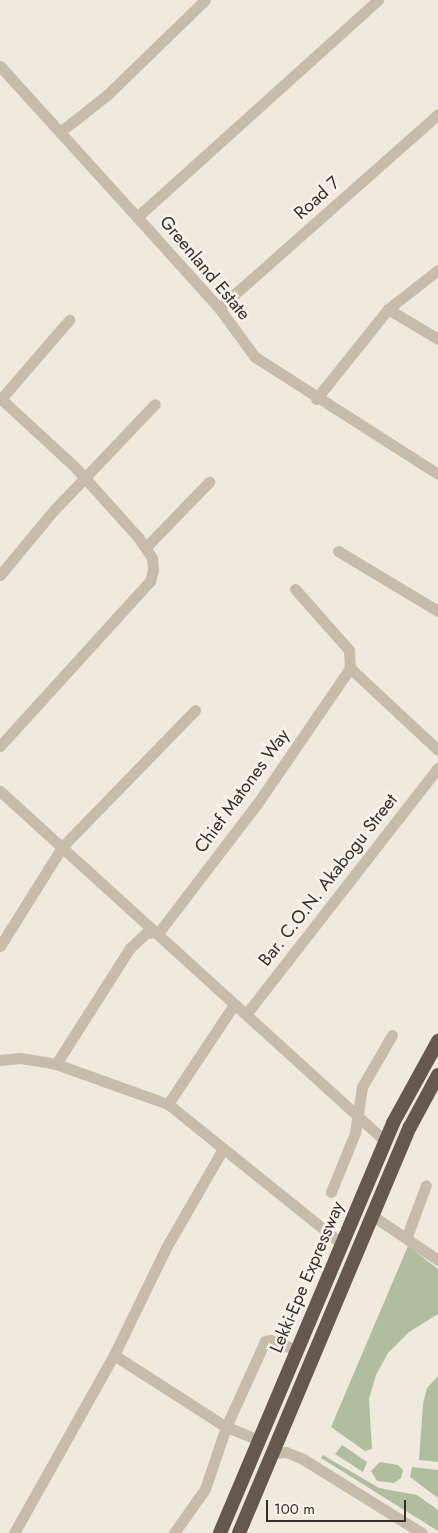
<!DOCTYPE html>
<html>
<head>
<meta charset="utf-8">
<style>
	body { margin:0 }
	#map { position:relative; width:438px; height:1533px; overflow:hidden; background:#f0eade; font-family:Jost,sans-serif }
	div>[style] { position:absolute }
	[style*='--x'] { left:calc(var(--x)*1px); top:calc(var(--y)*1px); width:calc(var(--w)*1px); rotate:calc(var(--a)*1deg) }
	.green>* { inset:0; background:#b0be9f }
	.minor>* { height:11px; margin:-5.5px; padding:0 5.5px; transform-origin:5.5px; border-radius:5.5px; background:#c7bbab }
	.trunk>* { height:14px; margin:-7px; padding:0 7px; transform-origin:7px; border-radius:7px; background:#66584e }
	span { translate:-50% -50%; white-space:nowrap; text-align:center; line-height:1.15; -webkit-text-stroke:5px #f8f3ea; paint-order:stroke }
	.street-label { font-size:18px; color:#362f29 }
	.scale { position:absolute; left:266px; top:1500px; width:140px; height:22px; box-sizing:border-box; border:2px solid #362f29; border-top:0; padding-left:6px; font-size:15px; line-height:18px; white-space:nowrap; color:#362f29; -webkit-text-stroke:4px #f8f3ea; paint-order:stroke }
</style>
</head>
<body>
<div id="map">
	<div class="green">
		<div style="clip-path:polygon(408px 1246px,438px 1269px,438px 1314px,409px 1332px,388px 1353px,376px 1375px,369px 1399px,372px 1449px,365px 1451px,331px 1427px)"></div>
		<div style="clip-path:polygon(438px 1376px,438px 1462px,419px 1460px,423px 1404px,427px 1388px)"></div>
		<div style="clip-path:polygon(342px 1445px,367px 1462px,363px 1472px,335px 1454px)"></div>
		<div style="clip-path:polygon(323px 1455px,379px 1488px,417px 1495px,438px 1510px,438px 1531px,321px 1458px)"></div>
		<div style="clip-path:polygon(380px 1462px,398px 1465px,403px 1470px,401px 1478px,394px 1483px,377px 1481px,371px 1471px)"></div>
		<div style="clip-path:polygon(412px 1467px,438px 1470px,438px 1498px,410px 1477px)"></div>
	</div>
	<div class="minor">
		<div style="--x:378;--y:0;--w:324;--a:138"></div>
		<div style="--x:137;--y:217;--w:122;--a:48"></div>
		<div style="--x:219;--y:308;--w:61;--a:53.7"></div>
		<div style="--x:255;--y:357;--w:217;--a:32.6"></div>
		<div style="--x:0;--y:66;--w:204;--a:47.8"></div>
		<div style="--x:60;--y:132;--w:60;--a:-38.2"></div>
		<div style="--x:107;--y:95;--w:136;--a:-44.1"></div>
		<div style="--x:219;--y:308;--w:293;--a:-41.5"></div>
		<div style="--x:388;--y:309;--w:58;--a:31"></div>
		<div style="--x:0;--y:398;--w:100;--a:42.6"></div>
		<div style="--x:74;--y:466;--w:96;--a:48"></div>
		<div style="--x:138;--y:537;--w:25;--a:56"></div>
		<div style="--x:152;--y:558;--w:12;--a:85"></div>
		<div style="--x:153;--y:570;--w:11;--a:105"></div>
		<div style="--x:150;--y:581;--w:223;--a:132.3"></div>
		<div style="--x:316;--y:399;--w:115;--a:-51.3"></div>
		<div style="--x:388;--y:309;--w:63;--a:-38"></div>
		<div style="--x:0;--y:400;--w:106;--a:-49.2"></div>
		<div style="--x:146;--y:547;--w:91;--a:-45.9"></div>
		<div style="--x:338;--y:551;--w:117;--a:31"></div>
		<div style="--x:0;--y:575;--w:85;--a:-50.3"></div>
		<div style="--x:54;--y:510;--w:146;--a:-46.4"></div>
		<div style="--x:295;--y:589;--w:81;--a:48.5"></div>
		<div style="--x:349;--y:650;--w:18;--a:87"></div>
		<div style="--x:350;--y:668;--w:120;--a:43"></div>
		<div style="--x:0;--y:791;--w:520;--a:42.27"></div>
		<div style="--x:0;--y:946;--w:117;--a:-57.9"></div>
		<div style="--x:62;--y:847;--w:191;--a:-45.8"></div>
		<div style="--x:247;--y:1013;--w:311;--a:-52.1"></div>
		<div style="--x:0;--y:1060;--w:20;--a:-6"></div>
		<div style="--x:20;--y:1058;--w:36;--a:9"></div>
		<div style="--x:56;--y:1064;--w:119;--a:19.7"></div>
		<div style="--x:168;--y:1104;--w:223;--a:38.8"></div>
		<div style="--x:56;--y:1064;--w:138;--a:-57.5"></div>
		<div style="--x:130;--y:948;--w:22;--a:-43"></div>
		<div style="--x:146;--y:933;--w:13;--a:-4"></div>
		<div style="--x:159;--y:932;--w:161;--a:-52.6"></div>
		<div style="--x:257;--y:804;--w:165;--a:-55.6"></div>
		<div style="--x:168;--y:1104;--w:118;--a:-56.4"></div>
		<div style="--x:331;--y:1192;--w:64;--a:-67.9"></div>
		<div style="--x:355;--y:1133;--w:47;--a:-81.3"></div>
		<div style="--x:362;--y:1087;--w:60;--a:-60"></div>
		<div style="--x:373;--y:1216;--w:78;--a:34.1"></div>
		<div style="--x:407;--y:1236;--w:54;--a:-69.6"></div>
		<div style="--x:114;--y:1355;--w:121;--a:-64.1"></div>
		<div style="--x:167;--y:1246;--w:112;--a:-60"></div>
		<div style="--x:259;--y:1440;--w:35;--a:-158"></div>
		<div style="--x:226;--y:1427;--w:94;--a:-65.6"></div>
		<div style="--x:265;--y:1341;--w:5;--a:-11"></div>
		<div style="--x:270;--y:1340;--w:29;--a:20"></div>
		<div style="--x:273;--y:1453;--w:13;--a:-4"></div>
		<div style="--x:286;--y:1452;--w:18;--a:22"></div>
		<div style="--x:303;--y:1459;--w:140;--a:31.9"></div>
		<div style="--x:14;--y:1533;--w:204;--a:-60.7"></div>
		<div style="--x:114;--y:1355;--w:133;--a:32.7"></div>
		<div style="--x:226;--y:1427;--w:65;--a:108.7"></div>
		<div style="--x:205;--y:1489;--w:54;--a:125.2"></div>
	</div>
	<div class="trunk">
		<div style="--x:220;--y:1533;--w:445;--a:-67.1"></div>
		<div style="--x:393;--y:1123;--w:94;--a:-61.2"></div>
		<div style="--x:239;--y:1533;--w:441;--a:-67.2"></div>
		<div style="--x:410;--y:1127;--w:59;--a:-61.7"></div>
	</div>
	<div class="street-label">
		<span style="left:317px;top:198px;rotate:-42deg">Road 7</span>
		<span style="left:205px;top:268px;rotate:50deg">Greenland Estate</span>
		<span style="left:242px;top:791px;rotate:-54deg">Chief Matones Way</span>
		<span style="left:328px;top:880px;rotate:-52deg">Bar. C.O.N. Akabogu Street</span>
		<span style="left:307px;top:1277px;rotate:-67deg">Lekki-Epe Expressway</span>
	</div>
	<div class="scale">100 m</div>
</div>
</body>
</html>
